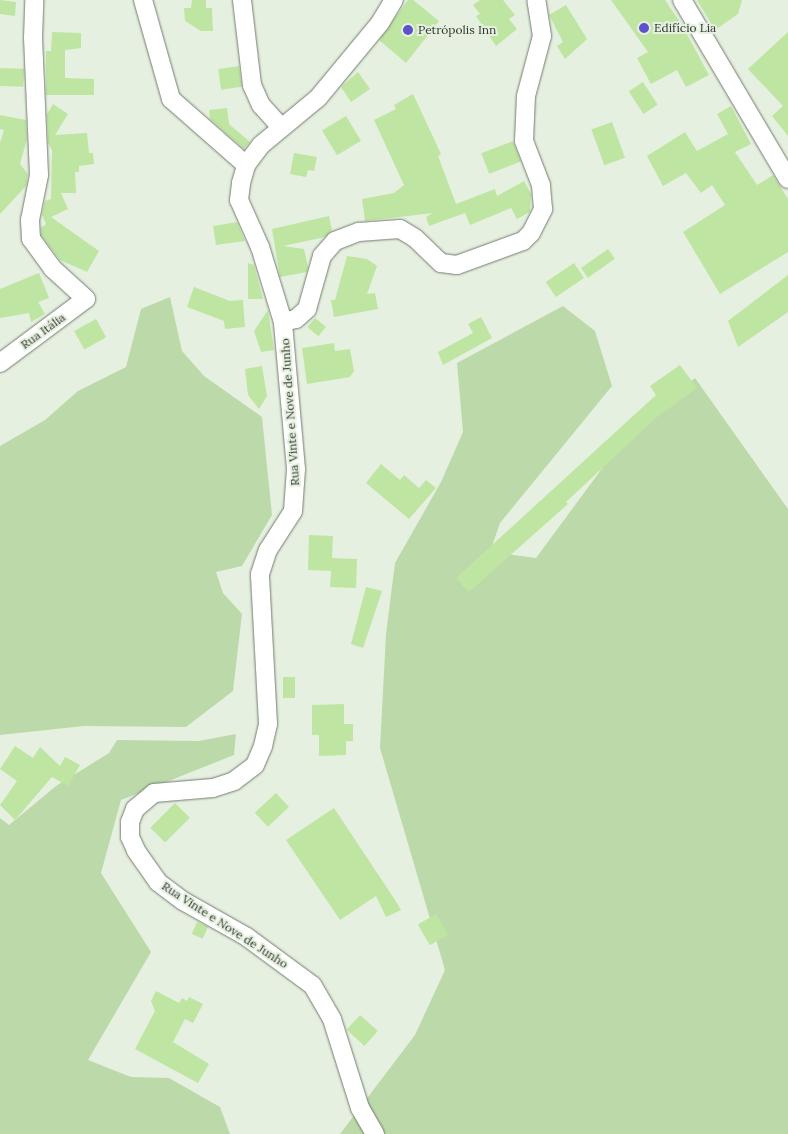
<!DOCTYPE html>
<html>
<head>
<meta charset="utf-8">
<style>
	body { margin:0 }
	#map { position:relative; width:788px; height:1134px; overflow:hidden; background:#e6f0e0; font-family:Lora,serif }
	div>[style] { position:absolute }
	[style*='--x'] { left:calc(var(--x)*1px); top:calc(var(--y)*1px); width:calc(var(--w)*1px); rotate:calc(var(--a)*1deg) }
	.green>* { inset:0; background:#bcdaa9 }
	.building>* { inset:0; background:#bee5a2; transform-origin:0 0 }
	.roads { filter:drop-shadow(0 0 1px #737c6e) drop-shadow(0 0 1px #737c6e) }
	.minor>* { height:18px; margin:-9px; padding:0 9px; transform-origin:9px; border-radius:9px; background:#fff }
	.dots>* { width:14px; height:14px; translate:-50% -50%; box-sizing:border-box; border:2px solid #e6f0e0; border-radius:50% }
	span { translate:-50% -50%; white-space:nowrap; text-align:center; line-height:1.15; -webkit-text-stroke:4px #e6f0e0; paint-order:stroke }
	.poi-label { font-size:12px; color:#333731 }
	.left { translate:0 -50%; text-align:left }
	.street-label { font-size:12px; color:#333731 }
</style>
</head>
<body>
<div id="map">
	<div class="green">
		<div style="clip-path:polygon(170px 297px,182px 351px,204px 376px,262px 417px,272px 515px,242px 566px,216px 572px,223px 593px,242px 614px,233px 691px,186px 727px,84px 726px,0 735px,0 446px,45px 420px,78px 391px,126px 367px,141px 309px)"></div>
		<div style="clip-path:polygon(563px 306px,595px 331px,612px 386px,500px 523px,490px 552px,536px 558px,626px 436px,695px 378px,788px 509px,788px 1134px,340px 1134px,415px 1035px,445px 970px,380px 748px,386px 634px,395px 563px,441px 482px,463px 432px,457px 363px)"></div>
		<div style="clip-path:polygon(236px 734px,234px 755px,121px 800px,101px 873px,151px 952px,88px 1060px,131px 1077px,169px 1078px,220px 1107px,230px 1134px,0 1134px,0 818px,9px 825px,56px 786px,109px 753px,117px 740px,199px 741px)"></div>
	</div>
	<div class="building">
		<div style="clip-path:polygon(0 0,16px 2px,15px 16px,0 14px)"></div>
		<div style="clip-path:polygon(192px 0,206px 0,206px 8px,212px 8px,213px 31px,201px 31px,185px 21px,184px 8px,191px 8px)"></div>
		<div style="clip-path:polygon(408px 0,413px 0,439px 21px,406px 63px,379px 40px)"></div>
		<div style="clip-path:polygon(480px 0,503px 0,515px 15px,509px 19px,517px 29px,496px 46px,476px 16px,480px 14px,473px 5px)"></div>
		<div style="clip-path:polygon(611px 0,665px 0,682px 25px,709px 75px,686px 87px,677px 70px,651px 84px,637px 58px,648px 52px)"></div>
		<div style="clip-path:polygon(697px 0,742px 0,738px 14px,715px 30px)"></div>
		<div style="clip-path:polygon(566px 5px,587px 39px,565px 59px,557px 46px,563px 42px,549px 15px)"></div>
		<div style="clip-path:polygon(52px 32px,81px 33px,81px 48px,65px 50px,65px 78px,94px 79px,94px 95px,46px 95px,46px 51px,51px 51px)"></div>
		<div style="clip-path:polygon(788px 32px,788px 136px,772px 116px,783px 106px,748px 69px)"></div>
		<div style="left:239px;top:66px;width:21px;height:21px;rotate:82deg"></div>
		<div style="left:0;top:68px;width:24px;height:18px;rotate:2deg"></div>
		<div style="clip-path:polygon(358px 72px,370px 89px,351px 102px,341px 87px)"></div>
		<div style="left:643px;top:82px;width:27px;height:17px;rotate:57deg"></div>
		<div style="clip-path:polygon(413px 94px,441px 154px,438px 156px,456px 204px,495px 189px,497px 196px,524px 181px,531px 194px,530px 212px,517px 219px,511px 208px,470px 225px,465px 213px,429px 226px,426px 217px,433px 213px,365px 221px,362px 199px,394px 193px,404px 185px,374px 120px,396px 109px,394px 105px)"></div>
		<div style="clip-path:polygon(53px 104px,68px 114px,55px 135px,87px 133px,89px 153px,93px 153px,94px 164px,79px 166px,79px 172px,75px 172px,76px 193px,61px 193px,68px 209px,51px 217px,99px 251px,87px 272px,60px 260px,41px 235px,41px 228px,46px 224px,42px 214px,45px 201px,51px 199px,52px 150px,48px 143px,47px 114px)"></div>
		<div style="clip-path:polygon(731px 106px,751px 144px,735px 152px,757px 185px,773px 175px,788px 199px,788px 252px,720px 294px,683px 232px,725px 205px,712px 185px,701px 193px,686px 173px,663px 186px,647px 156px,685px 132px,697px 151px,728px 134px,717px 114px)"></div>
		<div style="clip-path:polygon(227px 108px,229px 124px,250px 142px,244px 149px,210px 119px,209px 110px)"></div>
		<div style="clip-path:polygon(0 115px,26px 120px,27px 139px,20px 164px,28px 174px,26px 186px,0 214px,0 143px,4px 130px,0 129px)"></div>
		<div style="left:346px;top:116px;width:29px;height:28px;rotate:59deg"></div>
		<div style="left:612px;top:122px;width:38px;height:22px;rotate:70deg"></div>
		<div style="left:513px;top:141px;width:22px;height:34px;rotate:69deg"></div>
		<div style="clip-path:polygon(294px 153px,317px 157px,314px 171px,308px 170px,306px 177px,290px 174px)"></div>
		<div style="clip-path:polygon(329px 216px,332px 231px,325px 237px,283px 246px,304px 249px,308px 267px,307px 272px,280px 277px,272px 229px)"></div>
		<div style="clip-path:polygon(237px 222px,245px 241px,216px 245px,213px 226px)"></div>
		<div style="left:608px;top:249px;width:12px;height:33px;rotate:55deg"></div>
		<div style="clip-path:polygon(347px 256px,367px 259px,377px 266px,367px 294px,375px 293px,378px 309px,334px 317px,331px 300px,335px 300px)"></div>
		<div style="clip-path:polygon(248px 263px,254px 265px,263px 299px,248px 299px)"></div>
		<div style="left:574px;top:263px;width:18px;height:34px;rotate:56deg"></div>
		<div style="clip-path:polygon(39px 273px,49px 298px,38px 302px,45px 314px,31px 322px,29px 313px,0 318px,0 289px)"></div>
		<div style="clip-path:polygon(788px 275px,788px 312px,738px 347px,728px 321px)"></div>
		<div style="clip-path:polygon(194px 287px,230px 301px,243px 300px,245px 327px,225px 329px,224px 321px,187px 307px)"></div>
		<div style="clip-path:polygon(268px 310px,274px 350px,261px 352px,254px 331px)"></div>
		<div style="clip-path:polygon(481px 317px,492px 338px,443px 365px,438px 352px,473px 333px,468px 324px)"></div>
		<div style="left:315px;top:318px;width:14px;height:12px;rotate:39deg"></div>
		<div style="left:96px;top:319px;width:21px;height:25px;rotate:61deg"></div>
		<div style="clip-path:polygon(334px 343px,335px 351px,350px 349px,354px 371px,350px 377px,307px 384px,302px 348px)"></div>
		<div style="clip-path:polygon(680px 365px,697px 388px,657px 417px,566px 502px,568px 504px,469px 592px,456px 578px,656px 395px,650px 386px)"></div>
		<div style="clip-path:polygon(262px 366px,267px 396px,259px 409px,248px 395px,245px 369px)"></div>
		<div style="clip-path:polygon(381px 464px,400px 480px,404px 475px,419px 488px,426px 480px,436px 488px,409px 519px,366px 483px)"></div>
		<div style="clip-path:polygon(309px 535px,333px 536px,332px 558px,357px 559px,356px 588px,330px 587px,331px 571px,308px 570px)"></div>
		<div style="clip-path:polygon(366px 587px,382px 591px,363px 648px,351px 644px)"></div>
		<div style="left:283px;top:677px;width:12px;height:21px"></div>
		<div style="clip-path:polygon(344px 704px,344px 724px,353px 724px,353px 741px,346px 741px,346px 755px,319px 756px,319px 735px,312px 735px,312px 705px)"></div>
		<div style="clip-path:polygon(15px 746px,33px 758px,40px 747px,60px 766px,65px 757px,80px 765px,68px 786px,52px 777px,15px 820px,0 805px,17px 781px,0 769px)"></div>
		<div style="left:276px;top:793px;width:19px;height:29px;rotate:47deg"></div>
		<div style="left:175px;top:803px;width:21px;height:35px;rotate:45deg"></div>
		<div style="clip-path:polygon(334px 808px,397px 903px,401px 910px,386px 917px,376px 896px,340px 920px,286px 840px)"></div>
		<div style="left:436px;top:914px;width:24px;height:21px;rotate:60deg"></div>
		<div style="left:197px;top:922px;width:12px;height:13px;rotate:24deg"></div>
		<div style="clip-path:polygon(156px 991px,179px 1003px,182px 998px,187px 1001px,189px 997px,203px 1004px,193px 1023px,185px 1019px,173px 1042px,209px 1064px,198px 1083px,135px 1049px,155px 1011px,151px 1001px)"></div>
		<div style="left:360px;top:1015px;width:24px;height:20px;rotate:42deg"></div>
	</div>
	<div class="roads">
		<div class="minor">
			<div style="--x:143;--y:0;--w:103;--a:74.2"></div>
			<div style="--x:171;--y:99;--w:100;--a:41.3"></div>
			<div style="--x:242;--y:0;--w:86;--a:83.3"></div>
			<div style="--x:252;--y:85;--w:22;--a:66"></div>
			<div style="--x:261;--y:105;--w:30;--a:48"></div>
			<div style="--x:682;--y:0;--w:208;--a:59.4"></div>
			<div style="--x:283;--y:322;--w:13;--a:-13"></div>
			<div style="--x:296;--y:319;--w:15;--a:-42"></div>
			<div style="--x:307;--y:309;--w:55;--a:-74.2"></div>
			<div style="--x:322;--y:256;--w:20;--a:-49"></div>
			<div style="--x:335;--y:241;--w:26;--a:-21"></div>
			<div style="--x:359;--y:232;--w:41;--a:-4.2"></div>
			<div style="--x:400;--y:229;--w:17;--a:31"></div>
			<div style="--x:415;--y:238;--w:36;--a:44"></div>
			<div style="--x:441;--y:263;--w:16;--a:7"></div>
			<div style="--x:457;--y:265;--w:70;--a:-20"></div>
			<div style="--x:523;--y:241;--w:11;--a:-45"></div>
			<div style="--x:531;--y:233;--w:27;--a:-63"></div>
			<div style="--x:543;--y:209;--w:24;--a:-95"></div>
			<div style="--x:541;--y:185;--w:47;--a:-111.1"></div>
			<div style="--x:524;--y:141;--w:45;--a:-87.5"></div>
			<div style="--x:526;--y:96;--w:62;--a:-75.1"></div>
			<div style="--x:542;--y:36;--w:36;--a:-99"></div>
			<div style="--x:0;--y:363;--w:107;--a:-36.7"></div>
			<div style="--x:86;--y:299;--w:45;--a:-137.7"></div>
			<div style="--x:53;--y:269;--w:37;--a:-126"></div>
			<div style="--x:31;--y:239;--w:19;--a:-93"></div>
			<div style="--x:30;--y:220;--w:46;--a:-78.7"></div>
			<div style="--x:39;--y:175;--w:137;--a:-92.5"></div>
			<div style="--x:33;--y:38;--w:38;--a:-88"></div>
			<div style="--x:375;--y:1134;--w:30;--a:-120"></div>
			<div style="--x:360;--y:1108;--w:93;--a:-107.5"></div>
			<div style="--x:332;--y:1019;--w:39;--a:-120"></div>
			<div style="--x:312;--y:985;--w:81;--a:-143.6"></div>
			<div style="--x:247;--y:937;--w:73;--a:-150.6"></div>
			<div style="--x:183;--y:901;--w:31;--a:-143"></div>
			<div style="--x:158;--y:882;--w:39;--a:-125"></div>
			<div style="--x:136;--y:850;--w:14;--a:-115"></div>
			<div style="--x:130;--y:837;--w:15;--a:-90"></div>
			<div style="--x:130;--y:822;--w:14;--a:-69"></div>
			<div style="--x:135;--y:809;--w:25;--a:-40"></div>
			<div style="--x:154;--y:793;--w:59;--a:-4.8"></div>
			<div style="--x:213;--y:788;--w:22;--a:-18"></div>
			<div style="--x:234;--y:781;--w:26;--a:-37"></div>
			<div style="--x:255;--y:765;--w:21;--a:-67"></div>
			<div style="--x:263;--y:746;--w:23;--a:-77"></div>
			<div style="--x:268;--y:724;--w:150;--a:-93.1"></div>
			<div style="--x:260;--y:574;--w:25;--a:-72"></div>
			<div style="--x:268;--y:550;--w:46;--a:-57.3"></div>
			<div style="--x:293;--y:511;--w:42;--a:-85.9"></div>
			<div style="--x:296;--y:469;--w:148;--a:-95.1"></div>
			<div style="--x:283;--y:322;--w:78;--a:-107"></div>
			<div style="--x:260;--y:247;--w:51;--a:-114.1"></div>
			<div style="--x:239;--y:200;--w:17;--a:-83"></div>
			<div style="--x:241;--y:183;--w:19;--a:-74"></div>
			<div style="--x:246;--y:165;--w:25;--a:-53"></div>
			<div style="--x:261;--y:145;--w:74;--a:-39.5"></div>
			<div style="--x:318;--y:98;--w:97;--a:-50.4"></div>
			<div style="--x:380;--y:23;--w:27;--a:-59"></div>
		</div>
	</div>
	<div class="dots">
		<div style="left:644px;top:28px;background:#5e51c9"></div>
		<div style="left:408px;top:30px;background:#5e51c9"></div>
	</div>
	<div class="poi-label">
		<span class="left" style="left:654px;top:28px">Edifício Lia</span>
		<span class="left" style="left:418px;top:30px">Petrópolis Inn</span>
	</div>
	<div class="street-label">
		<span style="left:43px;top:331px;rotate:-36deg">Rua Itália</span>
		<span style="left:290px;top:412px;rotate:-94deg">Rua Vinte e Nove de Junho</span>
		<span style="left:225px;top:925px;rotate:33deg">Rua Vinte e Nove de Junho</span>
	</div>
</div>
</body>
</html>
